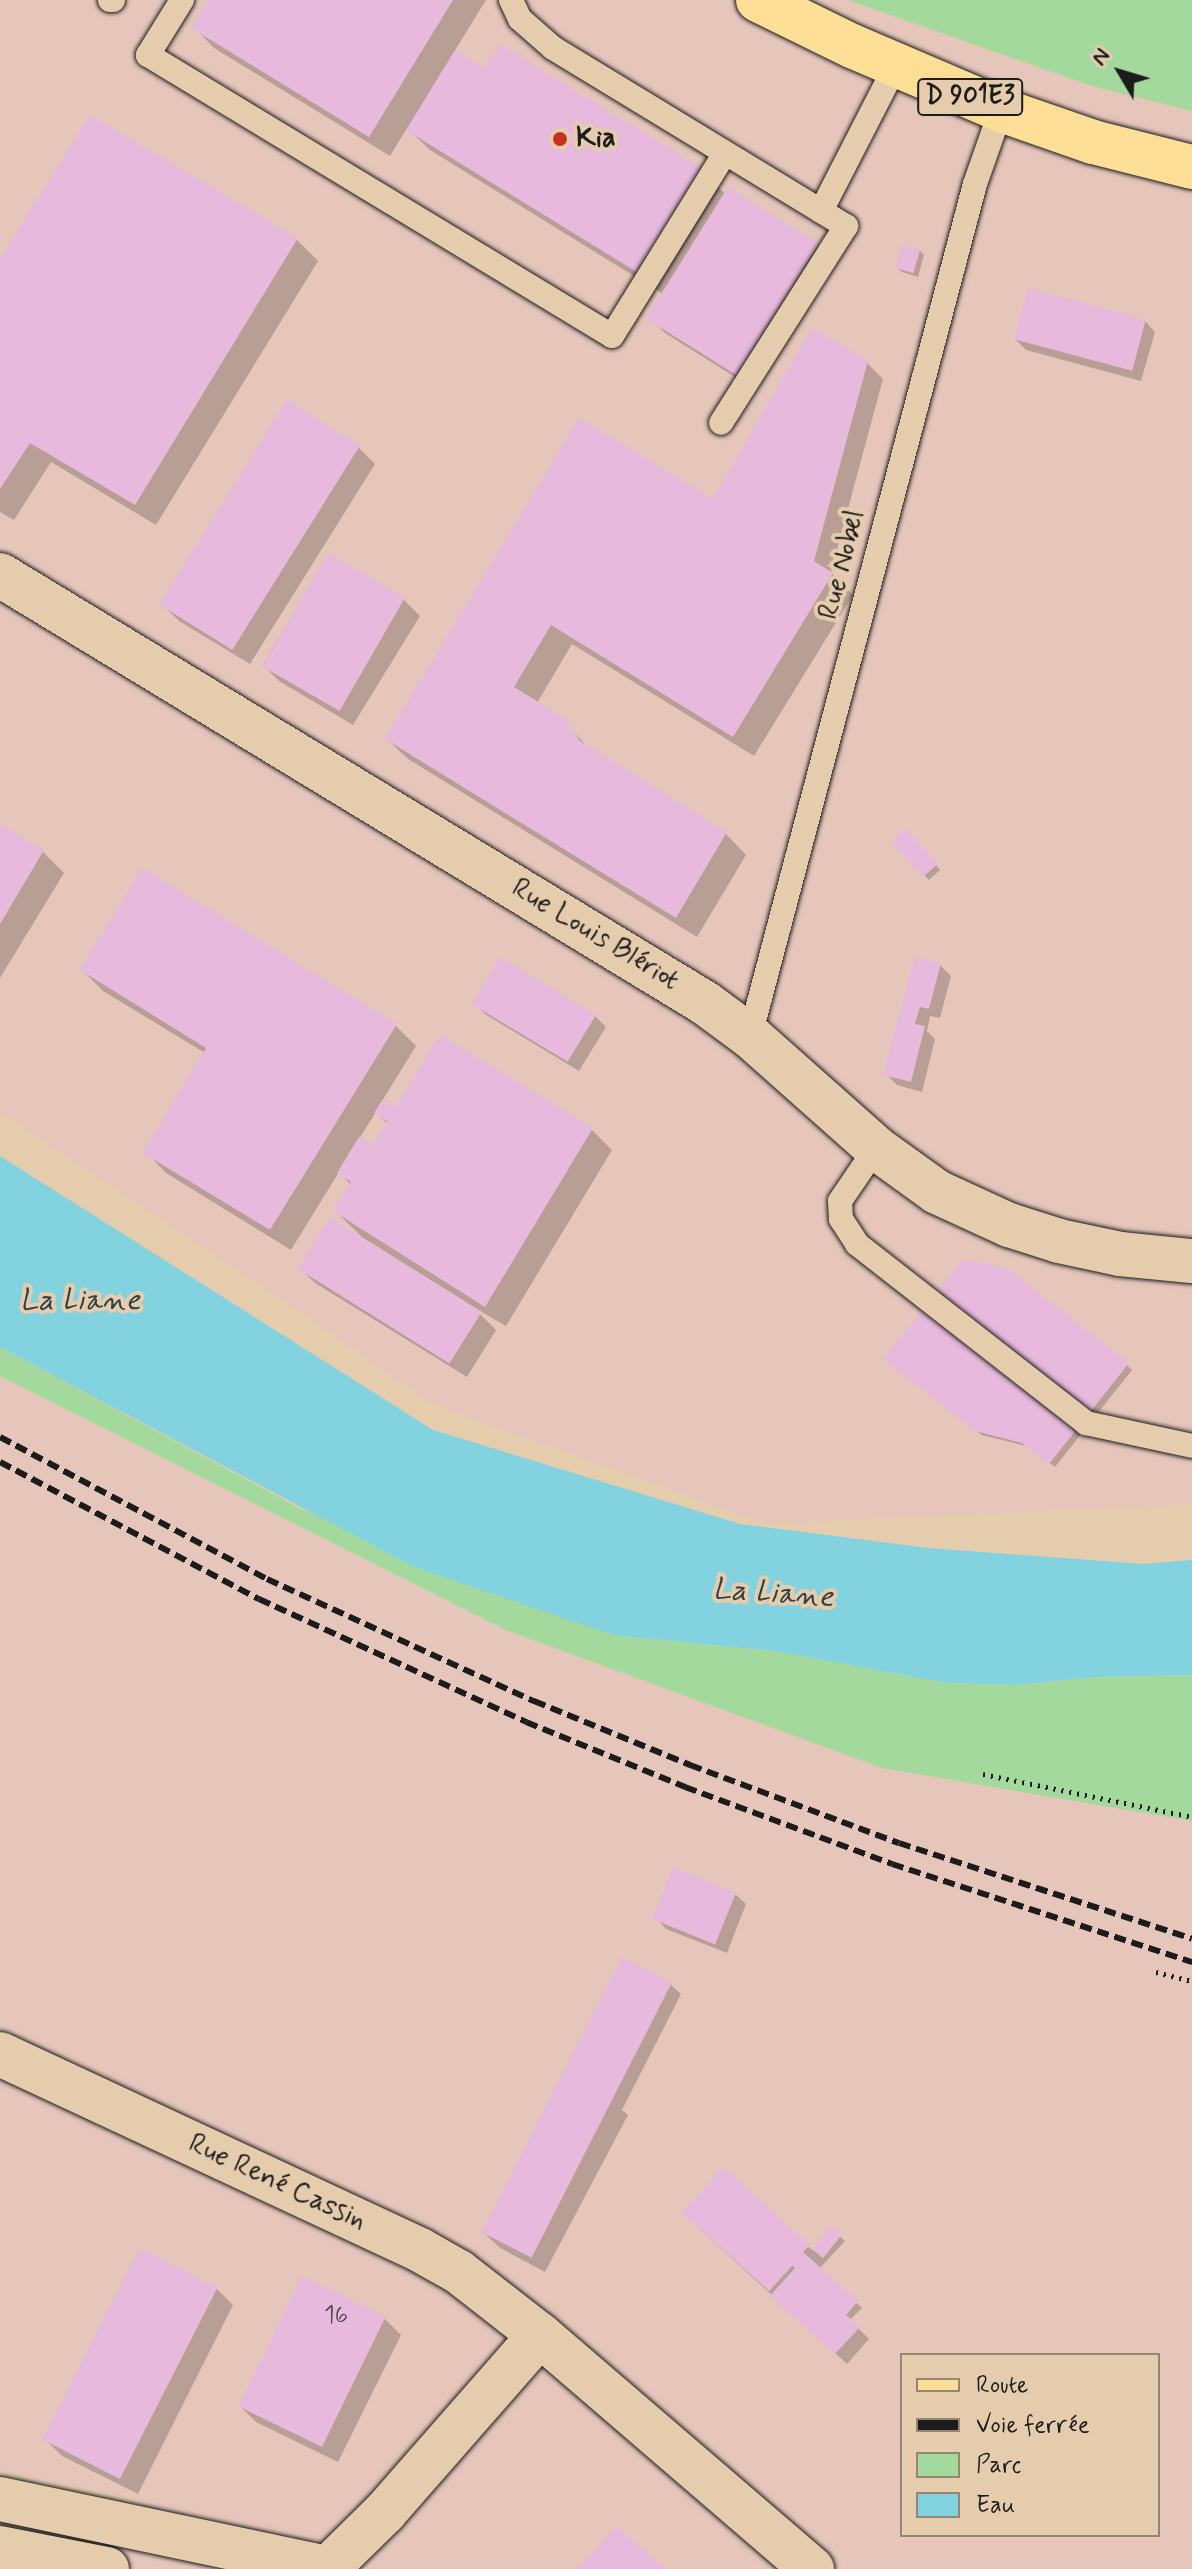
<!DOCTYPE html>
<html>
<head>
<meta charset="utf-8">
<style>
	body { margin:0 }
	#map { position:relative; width:1192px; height:2569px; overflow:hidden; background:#e5ccad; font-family:Mynerve,sans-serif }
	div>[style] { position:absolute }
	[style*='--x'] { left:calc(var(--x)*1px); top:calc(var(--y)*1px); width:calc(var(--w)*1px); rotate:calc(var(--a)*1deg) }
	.built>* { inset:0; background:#e6c6bb }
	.green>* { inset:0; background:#a3d99c }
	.water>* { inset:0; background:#82d2df }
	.shadow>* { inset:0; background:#0003; transform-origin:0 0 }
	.building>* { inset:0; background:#e7b9dc; transform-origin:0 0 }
	.path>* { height:5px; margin-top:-2.5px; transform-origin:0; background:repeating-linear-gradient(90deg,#1c1c1c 0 2px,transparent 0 8px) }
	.roads { filter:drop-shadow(0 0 2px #1c1c1c) drop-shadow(0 0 2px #1c1c1c) }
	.lane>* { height:24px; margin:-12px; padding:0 12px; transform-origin:12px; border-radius:12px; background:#e5ccad }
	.street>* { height:44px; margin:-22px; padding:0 22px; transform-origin:22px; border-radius:22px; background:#e5ccad }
	.secondary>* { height:44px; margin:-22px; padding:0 22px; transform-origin:22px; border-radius:22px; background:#e5ccad }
	.primary>* { height:44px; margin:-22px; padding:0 22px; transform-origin:22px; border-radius:22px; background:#fcde96 }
	.rail>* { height:6px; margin-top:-3px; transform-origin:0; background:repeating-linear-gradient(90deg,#1c1c1c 0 12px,transparent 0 18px) }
	.dots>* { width:22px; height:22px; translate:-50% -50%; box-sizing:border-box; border:4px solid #e5ccad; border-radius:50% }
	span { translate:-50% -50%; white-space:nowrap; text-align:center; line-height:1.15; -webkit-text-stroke:8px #e5ccad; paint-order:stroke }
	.number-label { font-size:24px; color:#4f434c }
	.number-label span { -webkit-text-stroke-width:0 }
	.shield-label span { padding:2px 6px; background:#e5ccad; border:2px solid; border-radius:6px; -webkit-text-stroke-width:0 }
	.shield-label { font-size:26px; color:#1c1c1c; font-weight:700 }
	.poi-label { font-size:28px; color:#1c1c1c; font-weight:700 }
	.left { translate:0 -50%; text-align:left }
	.street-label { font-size:28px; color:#1c1c1c }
	.water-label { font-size:30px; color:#304043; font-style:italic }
	.legend { position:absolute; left:900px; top:2353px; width:260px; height:184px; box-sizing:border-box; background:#e5ccad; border:2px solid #958673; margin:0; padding:10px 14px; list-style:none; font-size:24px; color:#1c1c1c }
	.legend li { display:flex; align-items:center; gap:16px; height:40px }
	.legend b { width:40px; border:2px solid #958673 }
	.north { position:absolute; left:1080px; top:32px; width:80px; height:80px; -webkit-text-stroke:6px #e5ccad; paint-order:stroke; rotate:308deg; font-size:22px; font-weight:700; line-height:32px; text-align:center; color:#1c1c1c }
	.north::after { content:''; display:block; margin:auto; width:28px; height:36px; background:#1c1c1c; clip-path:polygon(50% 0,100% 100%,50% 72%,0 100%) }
</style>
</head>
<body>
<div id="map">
	<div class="built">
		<div style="clip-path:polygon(0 0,848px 0,1092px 86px,1192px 111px,1192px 1504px,766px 1524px,434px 1405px,256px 1282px,0 1113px)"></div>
		<div style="clip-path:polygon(evenodd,0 1376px,506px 1630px,882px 1768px,1192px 1821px,1192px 2569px,94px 2569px,144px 2501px,0 2472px,0 1376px,902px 2355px,1158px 2355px,1158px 2535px,902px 2535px,902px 2355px)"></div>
	</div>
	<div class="green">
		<div style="clip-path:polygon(848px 0,1192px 0,1192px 111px,1092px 86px)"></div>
		<div style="clip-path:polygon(0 1347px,299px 1508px,613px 1635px,775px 1651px,947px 1683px,1016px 1685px,1095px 1677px,1192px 1675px,1192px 1821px,882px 1768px,506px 1630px,0 1376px)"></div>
	</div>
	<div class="water">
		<div style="clip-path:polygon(0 1156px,433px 1430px,740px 1524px,928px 1548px,1143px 1564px,1192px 1560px,1192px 1675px,1095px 1677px,1016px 1685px,947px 1683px,775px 1651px,613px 1635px,414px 1567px,0 1347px)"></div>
	</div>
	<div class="shadow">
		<div style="clip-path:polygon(211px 0,486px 0,454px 52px,485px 71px,704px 172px,725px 194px,818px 244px,834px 260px,754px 389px,665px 333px,649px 317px,663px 294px,430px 150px,407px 128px,390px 156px,214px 48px,194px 27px)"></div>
		<div style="clip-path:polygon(90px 118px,297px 240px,318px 261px,156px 525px,51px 462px,14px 520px,0 512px,0 262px)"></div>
		<div style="clip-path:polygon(919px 250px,924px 255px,918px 277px,902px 272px,897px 268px)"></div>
		<div style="clip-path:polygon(1145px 321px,1155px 332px,1141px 381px,1026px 350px,1015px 339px)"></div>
		<div style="clip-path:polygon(867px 363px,883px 379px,831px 572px,853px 595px,754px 756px,572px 644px,537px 703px,564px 721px,591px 751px,726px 834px,746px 855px,697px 937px,408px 759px,387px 739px,580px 420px,724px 508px)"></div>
		<div style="clip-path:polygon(288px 403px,359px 448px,375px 464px,250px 664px,179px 621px,163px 605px)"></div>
		<div style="clip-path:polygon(328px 555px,404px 600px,420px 616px,353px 725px,279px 681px,263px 665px)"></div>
		<div style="clip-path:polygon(0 826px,43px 852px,64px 873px,0 978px)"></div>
		<div style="left:906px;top:832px;width:51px;height:15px;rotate:48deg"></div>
		<div style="clip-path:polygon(940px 965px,951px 976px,940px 1018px,930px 1016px,927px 1031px,935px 1039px,922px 1092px,897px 1085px,886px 1074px)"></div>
		<div style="clip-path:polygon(evenodd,82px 970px,395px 1025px,416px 1046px,382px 1101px,397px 1110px,592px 1130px,612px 1150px,506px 1326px,473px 1307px,496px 1330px,467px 1377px,315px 1283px,299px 1267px,361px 1236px,335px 1211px,351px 1185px,339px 1172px,291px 1250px,166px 1173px,146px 1152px,205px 1053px,103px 991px,82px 970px,376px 1112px,388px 1124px,373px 1148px,359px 1139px,376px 1112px)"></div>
		<div style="clip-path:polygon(474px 1003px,595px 1016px,606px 1027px,579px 1071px,485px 1014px)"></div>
		<div style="clip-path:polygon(891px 1364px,1127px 1365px,1132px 1370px,1055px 1467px,1030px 1447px,982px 1435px)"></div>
		<div style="clip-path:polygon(735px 1894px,746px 1904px,727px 1953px,666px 1929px,656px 1918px)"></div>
		<div style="clip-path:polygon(670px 1984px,681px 1994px,622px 2110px,628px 2115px,545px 2272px,500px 2248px,483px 2232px)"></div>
		<div style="clip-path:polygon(724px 2170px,812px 2250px,831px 2229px,845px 2241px,819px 2269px,862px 2308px,850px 2320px,869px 2339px,847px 2364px,700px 2229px)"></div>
		<div style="clip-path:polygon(217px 2289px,233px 2305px,138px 2494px,62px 2456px,46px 2440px)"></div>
		<div style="clip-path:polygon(385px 2319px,401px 2335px,338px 2462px,256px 2422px,240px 2406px)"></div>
	</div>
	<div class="building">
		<div style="clip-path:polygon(208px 0,453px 0,369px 137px,191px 28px)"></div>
		<div style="clip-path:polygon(500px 44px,705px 170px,640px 274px,406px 130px,455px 50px,484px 68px)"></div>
		<div style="clip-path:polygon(90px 115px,298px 238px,135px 505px,30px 443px,0 489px,0 259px)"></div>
		<div style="left:728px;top:187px;width:107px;height:155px;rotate:32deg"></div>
		<div style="left:902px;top:244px;width:19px;height:25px;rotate:16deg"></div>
		<div style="left:1028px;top:288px;width:122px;height:53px;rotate:15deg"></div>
		<div style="clip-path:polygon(812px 328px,868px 361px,814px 561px,833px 573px,733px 737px,551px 625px,514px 687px,566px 719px,580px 741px,727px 832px,676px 918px,385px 739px,579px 418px,713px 499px)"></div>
		<div style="left:287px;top:400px;width:86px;height:241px;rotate:32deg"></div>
		<div style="left:328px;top:553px;width:89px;height:131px;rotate:30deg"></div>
		<div style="clip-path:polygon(0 824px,44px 850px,0 924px)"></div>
		<div style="left:906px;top:829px;width:47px;height:19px;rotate:48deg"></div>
		<div style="clip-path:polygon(142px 868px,397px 1024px,270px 1230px,143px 1153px,206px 1048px,80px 970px)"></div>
		<div style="left:500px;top:957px;width:112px;height:55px;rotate:31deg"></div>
		<div style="clip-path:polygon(915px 957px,941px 963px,929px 1009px,920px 1007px,915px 1024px,925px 1026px,911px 1082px,883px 1075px)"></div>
		<div style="clip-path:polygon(440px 1035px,593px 1128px,485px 1307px,333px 1211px,351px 1182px,337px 1173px,359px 1137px,373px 1145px,387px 1121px,374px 1113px,383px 1099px,396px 1107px)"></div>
		<div style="left:330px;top:1217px;width:179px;height:61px;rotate:32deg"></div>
		<div style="clip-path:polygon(964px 1259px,1008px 1269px,1129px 1363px,1049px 1464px,1022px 1443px,975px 1431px,883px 1359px)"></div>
		<div style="left:673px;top:1867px;width:68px;height:56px;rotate:22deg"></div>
		<div style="left:622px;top:1957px;width:56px;height:309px;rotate:27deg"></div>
		<div style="clip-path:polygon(723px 2167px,810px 2245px,803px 2252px,858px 2301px,846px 2315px,860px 2327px,835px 2354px,770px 2296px,795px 2268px,792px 2266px,769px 2291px,682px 2213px)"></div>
		<div style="left:831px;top:2226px;width:14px;height:30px;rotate:39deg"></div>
		<div style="left:140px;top:2248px;width:87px;height:215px;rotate:27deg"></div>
		<div style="left:302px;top:2276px;width:93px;height:145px;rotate:26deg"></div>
		<div style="clip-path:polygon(616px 2526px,665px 2569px,578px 2569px)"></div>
	</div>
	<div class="path">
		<div style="--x:983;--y:1774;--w:213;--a:11.6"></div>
		<div style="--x:1156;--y:1972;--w:37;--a:14"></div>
	</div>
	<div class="roads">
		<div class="lane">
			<div style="--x:110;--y:0;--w:3;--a:0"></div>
			<div style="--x:182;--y:0;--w:65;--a:121.7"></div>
			<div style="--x:148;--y:55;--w:542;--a:31.2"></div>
			<div style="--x:612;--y:336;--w:213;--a:-58.3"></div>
			<div style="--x:511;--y:0;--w:21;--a:65"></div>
			<div style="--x:520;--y:19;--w:44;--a:41.3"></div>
			<div style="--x:553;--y:48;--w:343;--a:31.3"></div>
			<div style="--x:846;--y:226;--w:233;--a:122.4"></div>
			<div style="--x:821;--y:211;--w:164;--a:-62.8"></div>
			<div style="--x:750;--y:1036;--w:881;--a:-75.21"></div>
			<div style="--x:975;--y:184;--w:78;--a:-70.6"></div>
			<div style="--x:876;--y:1148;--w:64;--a:124.2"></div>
			<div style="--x:840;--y:1201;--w:18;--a:87"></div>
			<div style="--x:841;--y:1219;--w:30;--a:57"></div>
			<div style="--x:857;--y:1244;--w:291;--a:38"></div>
			<div style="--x:1086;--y:1423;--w:108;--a:12.2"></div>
		</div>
		<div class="street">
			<div style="--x:0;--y:575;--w:825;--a:31.26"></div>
			<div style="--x:705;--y:1003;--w:56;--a:36.3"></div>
			<div style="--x:750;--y:1036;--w:169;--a:41.6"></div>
			<div style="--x:876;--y:1148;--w:75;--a:35.8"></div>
			<div style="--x:937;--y:1192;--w:79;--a:24.6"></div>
			<div style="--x:1009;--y:1225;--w:52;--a:17.7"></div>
			<div style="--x:1059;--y:1241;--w:62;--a:12"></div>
			<div style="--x:1120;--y:1254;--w:72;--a:5.6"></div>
			<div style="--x:0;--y:2054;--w:463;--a:25"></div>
			<div style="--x:420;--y:2250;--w:45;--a:29.4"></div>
			<div style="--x:459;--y:2272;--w:103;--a:37.9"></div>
			<div style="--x:540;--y:2335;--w:359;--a:40.7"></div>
			<div style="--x:327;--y:2569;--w:81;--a:-44.5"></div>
			<div style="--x:385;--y:2512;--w:235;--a:-48.8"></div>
		</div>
		<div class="secondary">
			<div style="--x:0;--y:2499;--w:338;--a:11.9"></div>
			<div style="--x:0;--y:2548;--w:109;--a:11.1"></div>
		</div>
		<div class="primary">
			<div style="--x:758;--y:0;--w:105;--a:26.1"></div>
			<div style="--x:852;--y:46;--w:162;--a:23.2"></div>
			<div style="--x:1001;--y:110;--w:97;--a:19.2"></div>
			<div style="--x:1093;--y:142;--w:102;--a:14.2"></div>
		</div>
	</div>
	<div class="rail">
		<div style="--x:0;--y:1437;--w:302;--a:28"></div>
		<div style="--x:267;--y:1579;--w:294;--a:24.6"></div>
		<div style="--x:534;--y:1701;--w:169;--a:22.3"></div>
		<div style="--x:690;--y:1765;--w:223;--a:20.5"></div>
		<div style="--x:899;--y:1843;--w:308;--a:18.1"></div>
		<div style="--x:0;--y:1462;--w:293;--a:27.9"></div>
		<div style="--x:259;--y:1599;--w:294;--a:24.7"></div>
		<div style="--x:526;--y:1722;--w:172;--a:22.2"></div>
		<div style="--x:685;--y:1787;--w:221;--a:20.4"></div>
		<div style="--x:892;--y:1864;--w:316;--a:18.1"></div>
	</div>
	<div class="dots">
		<div style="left:560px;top:139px;background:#c8321e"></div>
	</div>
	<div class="number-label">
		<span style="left:336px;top:2316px">16</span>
	</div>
	<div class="shield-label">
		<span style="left:970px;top:97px">D 901E3</span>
	</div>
	<div class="poi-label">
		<span class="left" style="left:576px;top:139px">Kia</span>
	</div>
	<div class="street-label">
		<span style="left:843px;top:565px;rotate:-75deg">Rue Nobel</span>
		<span style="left:595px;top:935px;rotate:31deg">Rue Louis Blériot</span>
		<span style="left:277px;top:2183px;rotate:25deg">Rue René Cassin</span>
	</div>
	<div class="water-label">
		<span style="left:80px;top:1301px">La Liane</span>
		<span style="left:773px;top:1594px;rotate:4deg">La Liane</span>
	</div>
	<ul class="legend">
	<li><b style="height:10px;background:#fcde96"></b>Route</li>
	<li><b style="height:10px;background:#1c1c1c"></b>Voie ferrée</li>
	<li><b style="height:22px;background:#a3d99c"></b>Parc</li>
	<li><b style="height:22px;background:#82d2df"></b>Eau</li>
	</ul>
	<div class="north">N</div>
</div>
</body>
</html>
